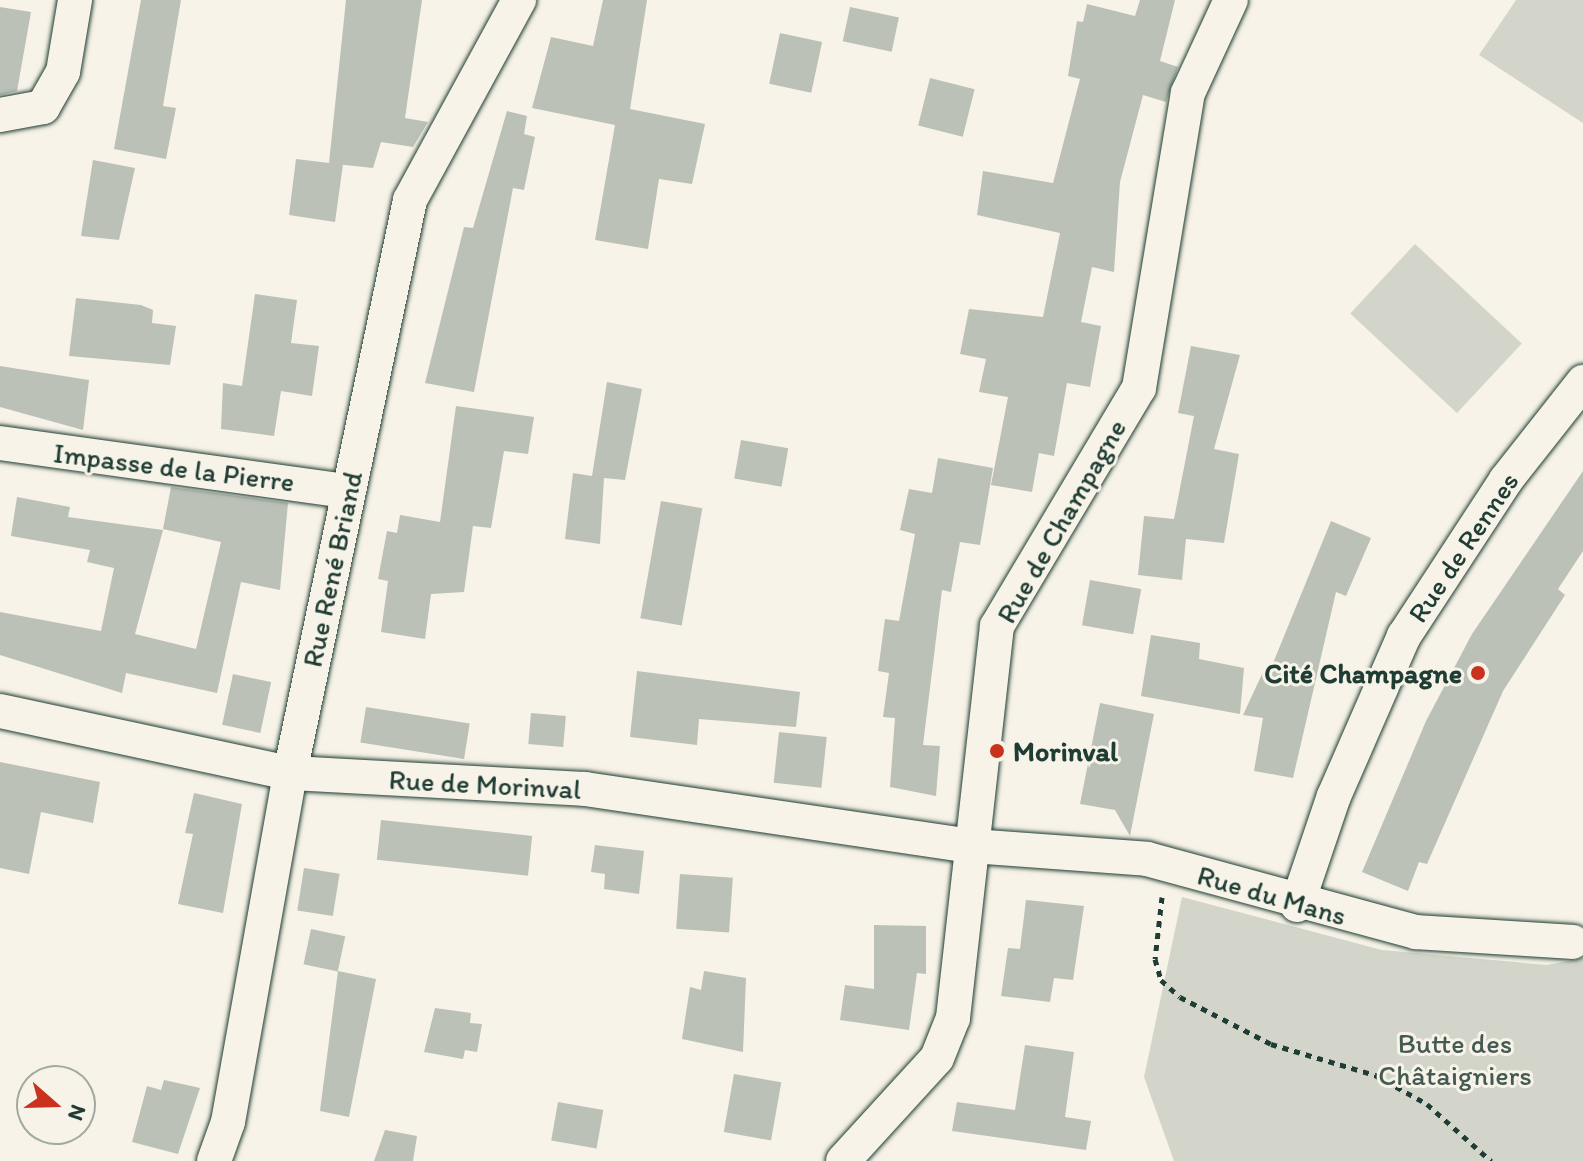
<!DOCTYPE html>
<html>
<head>
<meta charset="utf-8">
<style>
	body { margin:0 }
	#map { position:relative; width:1583px; height:1161px; overflow:hidden; background:#f7f3e8; font-family:Itim,sans-serif }
	div>[style] { position:absolute }
	[style*='--x'] { left:calc(var(--x)*1px); top:calc(var(--y)*1px); width:calc(var(--w)*1px); rotate:calc(var(--a)*1deg) }
	.green>* { inset:0; background:#d3d5ca; transform-origin:0 0 }
	.building>* { inset:0; background:#bbc1b6; transform-origin:0 0 }
	.path>* { height:5px; margin-top:-2.5px; transform-origin:0; background:repeating-linear-gradient(90deg,#1f3d34 0 6px,transparent 0 12px) }
	.roads { filter:drop-shadow(0 0 2px #1f3d34) drop-shadow(0 0 2px #1f3d34) }
	.street>* { height:34px; margin:-17px; padding:0 17px; transform-origin:17px; border-radius:17px; background:#f7f3e8 }
	.dots>* { width:22px; height:22px; translate:-50% -50%; box-sizing:border-box; border:4px solid #f7f3e8; border-radius:50% }
	span { translate:-50% -50%; white-space:nowrap; text-align:center; line-height:1.15; -webkit-text-stroke:6px #f7f3e8; paint-order:stroke }
	.street-label { font-size:28px; color:#1f3d34 }
	.poi-label { font-size:28px; color:#1f3d34; font-weight:700 }
	.right { translate:-100% -50%; text-align:right }
	.left { translate:0 -50%; text-align:left }
	.park-label { font-size:28px; color:#435b52 }
	.north { position:absolute; left:16px; top:1065px; width:80px; height:80px; box-sizing:border-box; background:#f7f3e8; border:2px solid #a1aaa0; border-radius:50%; rotate:110deg; font-size:22px; font-weight:700; line-height:32px; text-align:center; color:#1f3d34 }
	.north::after { content:''; display:block; margin:auto; width:28px; height:36px; background:#c8321e; clip-path:polygon(50% 0,100% 100%,50% 72%,0 100%) }
</style>
</head>
<body>
<div id="map">
	<div class="green">
		<div style="clip-path:polygon(1516px 0,1583px 0,1583px 123px,1479px 55px)"></div>
		<div style="left:1415px;top:244px;width:146px;height:95px;rotate:43deg"></div>
		<div style="clip-path:polygon(1182px 897px,1382px 950px,1547px 965px,1583px 958px,1583px 1161px,1174px 1161px,1144px 1077px)"></div>
	</div>
	<div class="building">
		<div style="clip-path:polygon(141px 0,181px 0,163px 106px,176px 108px,166px 159px,114px 149px)"></div>
		<div style="clip-path:polygon(346px 0,422px 0,405px 118px,428px 122px,413px 147px,381px 142px,373px 168px,336px 164px,343px 164px,335px 222px,289px 215px,296px 159px,329px 163px)"></div>
		<div style="clip-path:polygon(603px 0,647px 0,630px 109px,705px 124px,692px 184px,659px 179px,648px 249px,595px 240px,615px 125px,532px 108px,551px 37px,593px 46px)"></div>
		<div style="clip-path:polygon(1140px 0,1175px 0,1160px 61px,1178px 67px,1166px 102px,1143px 95px,1120px 182px,1114px 272px,1092px 267px,1081px 322px,1101px 326px,1090px 387px,1067px 383px,1054px 456px,1039px 453px,1032px 492px,991px 485px,1008px 397px,979px 392px,986px 359px,960px 354px,969px 309px,1043px 317px,1060px 233px,977px 215px,983px 171px,1053px 183px,1080px 79px,1068px 76px,1077px 21px,1083px 22px,1087px 4px,1135px 16px)"></div>
		<div style="clip-path:polygon(0 7px,31px 12px,17px 91px,0 95px)"></div>
		<div style="left:850px;top:7px;width:50px;height:35px;rotate:12deg"></div>
		<div style="left:780px;top:33px;width:43px;height:52px;rotate:12deg"></div>
		<div style="left:930px;top:78px;width:46px;height:49px;rotate:14deg"></div>
		<div style="clip-path:polygon(507px 111px,527px 116px,524px 134px,535px 137px,524px 190px,513px 188px,474px 392px,425px 383px,464px 227px,473px 228px)"></div>
		<div style="clip-path:polygon(93px 160px,135px 168px,119px 240px,81px 236px)"></div>
		<div style="clip-path:polygon(255px 294px,297px 300px,291px 343px,319px 346px,312px 396px,281px 391px,274px 436px,221px 429px,223px 383px,242px 386px)"></div>
		<div style="clip-path:polygon(76px 298px,141px 305px,153px 310px,152px 323px,176px 326px,170px 365px,69px 356px)"></div>
		<div style="clip-path:polygon(1191px 346px,1240px 355px,1214px 449px,1239px 454px,1224px 543px,1186px 539px,1182px 580px,1138px 575px,1144px 516px,1174px 519px,1194px 416px,1178px 413px)"></div>
		<div style="clip-path:polygon(0 366px,89px 380px,83px 430px,0 407px)"></div>
		<div style="clip-path:polygon(607px 382px,642px 389px,625px 480px,604px 478px,600px 544px,565px 539px,573px 473px,592px 476px)"></div>
		<div style="clip-path:polygon(456px 406px,534px 417px,528px 454px,504px 451px,491px 528px,473px 526px,464px 592px,431px 594px,425px 639px,381px 632px,388px 581px,378px 579px,387px 531px,397px 533px,400px 515px,440px 522px)"></div>
		<div style="left:741px;top:440px;width:48px;height:39px;rotate:10deg"></div>
		<div style="clip-path:polygon(938px 458px,993px 468px,980px 545px,960px 542px,951px 592px,942px 590px,923px 745px,940px 746px,936px 796px,890px 787px,895px 718px,883px 717px,889px 673px,878px 671px,885px 619px,899px 621px,915px 534px,900px 530px,909px 489px,932px 493px)"></div>
		<div style="clip-path:polygon(1583px 471px,1583px 551px,1558px 589px,1565px 595px,1503px 691px,1427px 864px,1419px 862px,1408px 891px,1362px 872px,1426px 721px,1472px 634px)"></div>
		<div style="clip-path:polygon(171px 487px,288px 503px,280px 590px,241px 582px,217px 693px,126px 673px,122px 693px,0 655px,0 612px,101px 631px,114px 568px,87px 562px,90px 550px,11px 536px,17px 497px,70px 507px,68px 517px,163px 530px,135px 634px,196px 649px,221px 542px,163px 529px)"></div>
		<div style="left:661px;top:501px;width:42px;height:119px;rotate:10deg"></div>
		<div style="clip-path:polygon(1331px 521px,1371px 538px,1346px 596px,1336px 592px,1293px 778px,1254px 771px,1263px 718px,1243px 715px,1263px 672px,1269px 673px)"></div>
		<div style="left:1090px;top:580px;width:52px;height:46px;rotate:10deg"></div>
		<div style="clip-path:polygon(1151px 635px,1200px 643px,1199px 659px,1244px 668px,1240px 714px,1141px 696px)"></div>
		<div style="clip-path:polygon(637px 671px,800px 692px,796px 727px,699px 719px,697px 745px,630px 737px)"></div>
		<div style="left:233px;top:674px;width:39px;height:52px;rotate:12deg"></div>
		<div style="clip-path:polygon(1100px 703px,1154px 714px,1130px 836px,1115px 810px,1080px 804px)"></div>
		<div style="left:366px;top:707px;width:105px;height:36px;rotate:9deg"></div>
		<div style="left:531px;top:713px;width:35px;height:31px;rotate:5deg"></div>
		<div style="left:779px;top:732px;width:48px;height:51px;rotate:6deg"></div>
		<div style="clip-path:polygon(0 762px,100px 782px,93px 823px,41px 812px,29px 874px,0 868px)"></div>
		<div style="clip-path:polygon(194px 793px,242px 804px,223px 913px,178px 904px,193px 834px,185px 833px)"></div>
		<div style="left:381px;top:820px;width:152px;height:40px;rotate:6deg"></div>
		<div style="clip-path:polygon(595px 845px,644px 851px,639px 894px,604px 889px,605px 874px,591px 872px)"></div>
		<div style="left:304px;top:868px;width:36px;height:43px;rotate:9deg"></div>
		<div style="left:680px;top:874px;width:53px;height:55px;rotate:4deg"></div>
		<div style="clip-path:polygon(1026px 900px,1084px 906px,1073px 980px,1054px 978px,1050px 1002px,1001px 996px,1008px 948px,1020px 949px)"></div>
		<div style="clip-path:polygon(874px 925px,926px 926px,926px 974px,917px 973px,909px 1030px,840px 1020px,845px 985px,874px 989px)"></div>
		<div style="left:311px;top:929px;width:35px;height:36px;rotate:12deg"></div>
		<div style="clip-path:polygon(338px 971px,376px 979px,349px 1117px,320px 1111px)"></div>
		<div style="clip-path:polygon(704px 971px,746px 978px,743px 1052px,682px 1039px,690px 987px,701px 990px)"></div>
		<div style="clip-path:polygon(435px 1008px,471px 1013px,470px 1023px,482px 1024px,477px 1052px,465px 1050px,463px 1059px,424px 1052px)"></div>
		<div style="clip-path:polygon(1025px 1045px,1074px 1052px,1065px 1117px,1091px 1121px,1086px 1150px,952px 1131px,957px 1102px,1015px 1110px)"></div>
		<div style="left:734px;top:1074px;width:48px;height:59px;rotate:10deg"></div>
		<div style="clip-path:polygon(164px 1080px,200px 1088px,178px 1154px,132px 1142px,147px 1086px,161px 1090px)"></div>
		<div style="left:558px;top:1102px;width:46px;height:39px;rotate:10deg"></div>
		<div style="clip-path:polygon(385px 1130px,417px 1136px,413px 1161px,374px 1161px)"></div>
	</div>
	<div class="path">
		<div style="--x:1162;--y:897;--w:62;--a:96.4"></div>
		<div style="--x:1155;--y:959;--w:22;--a:74"></div>
		<div style="--x:1161;--y:980;--w:25;--a:42"></div>
		<div style="--x:1180;--y:997;--w:102;--a:27.3"></div>
		<div style="--x:1271;--y:1044;--w:109;--a:16.6"></div>
		<div style="--x:1375;--y:1075;--w:60;--a:29.1"></div>
		<div style="--x:1427;--y:1104;--w:86;--a:41.7"></div>
	</div>
	<div class="roads">
		<div class="street">
			<div style="--x:0;--y:115;--w:44;--a:-10.5"></div>
			<div style="--x:43;--y:107;--w:40;--a:-60.3"></div>
			<div style="--x:63;--y:72;--w:73;--a:-80.5"></div>
			<div style="--x:0;--y:443;--w:351;--a:7.9"></div>
			<div style="--x:0;--y:711;--w:297;--a:12.1"></div>
			<div style="--x:290;--y:773;--w:295;--a:3.1"></div>
			<div style="--x:585;--y:789;--w:391;--a:8.4"></div>
			<div style="--x:972;--y:846;--w:175;--a:4.2"></div>
			<div style="--x:1147;--y:859;--w:279;--a:15.2"></div>
			<div style="--x:1416;--y:932;--w:157;--a:3.6"></div>
			<div style="--x:1297;--y:905;--w:115;--a:-71.3"></div>
			<div style="--x:1334;--y:796;--w:175;--a:-66.4"></div>
			<div style="--x:1404;--y:636;--w:186;--a:-56.8"></div>
			<div style="--x:1506;--y:480;--w:125;--a:-51.8"></div>
			<div style="--x:214;--y:1161;--w:41;--a:-70.3"></div>
			<div style="--x:228;--y:1122;--w:354;--a:-79.9"></div>
			<div style="--x:290;--y:773;--w:585;--a:-78.17"></div>
			<div style="--x:410;--y:200;--w:228;--a:-61.4"></div>
			<div style="--x:843;--y:1161;--w:139;--a:-47.6"></div>
			<div style="--x:937;--y:1058;--w:43;--a:-68.2"></div>
			<div style="--x:953;--y:1018;--w:394;--a:-83.6"></div>
			<div style="--x:997;--y:626;--w:277;--a:-59.2"></div>
			<div style="--x:1139;--y:388;--w:299;--a:-80.6"></div>
			<div style="--x:1188;--y:93;--w:102;--a:-65.2"></div>
		</div>
	</div>
	<div class="dots">
		<div style="left:1478px;top:673px;background:#c8321e"></div>
		<div style="left:997px;top:751px;background:#c8321e"></div>
	</div>
	<div class="street-label">
		<span style="left:174px;top:467px;rotate:7deg">Impasse de la Pierre</span>
		<span style="left:1061px;top:521px;rotate:-60deg">Rue de Champagne</span>
		<span style="left:1463px;top:547px;rotate:-56deg">Rue de Rennes</span>
		<span style="left:332px;top:569px;rotate:-78deg">Rue René Briand</span>
		<span style="left:485px;top:784px;rotate:3deg">Rue de Morinval</span>
		<span style="left:1272px;top:895px;rotate:16deg">Rue du Mans</span>
	</div>
	<div class="poi-label">
		<span class="right" style="left:1462px;top:673px">Cité Champagne</span>
		<span class="left" style="left:1013px;top:751px">Morinval</span>
	</div>
	<div class="park-label">
		<span style="left:1455px;top:1059px">Butte des<br>Châtaigniers</span>
	</div>
	<div class="north">N</div>
</div>
</body>
</html>
